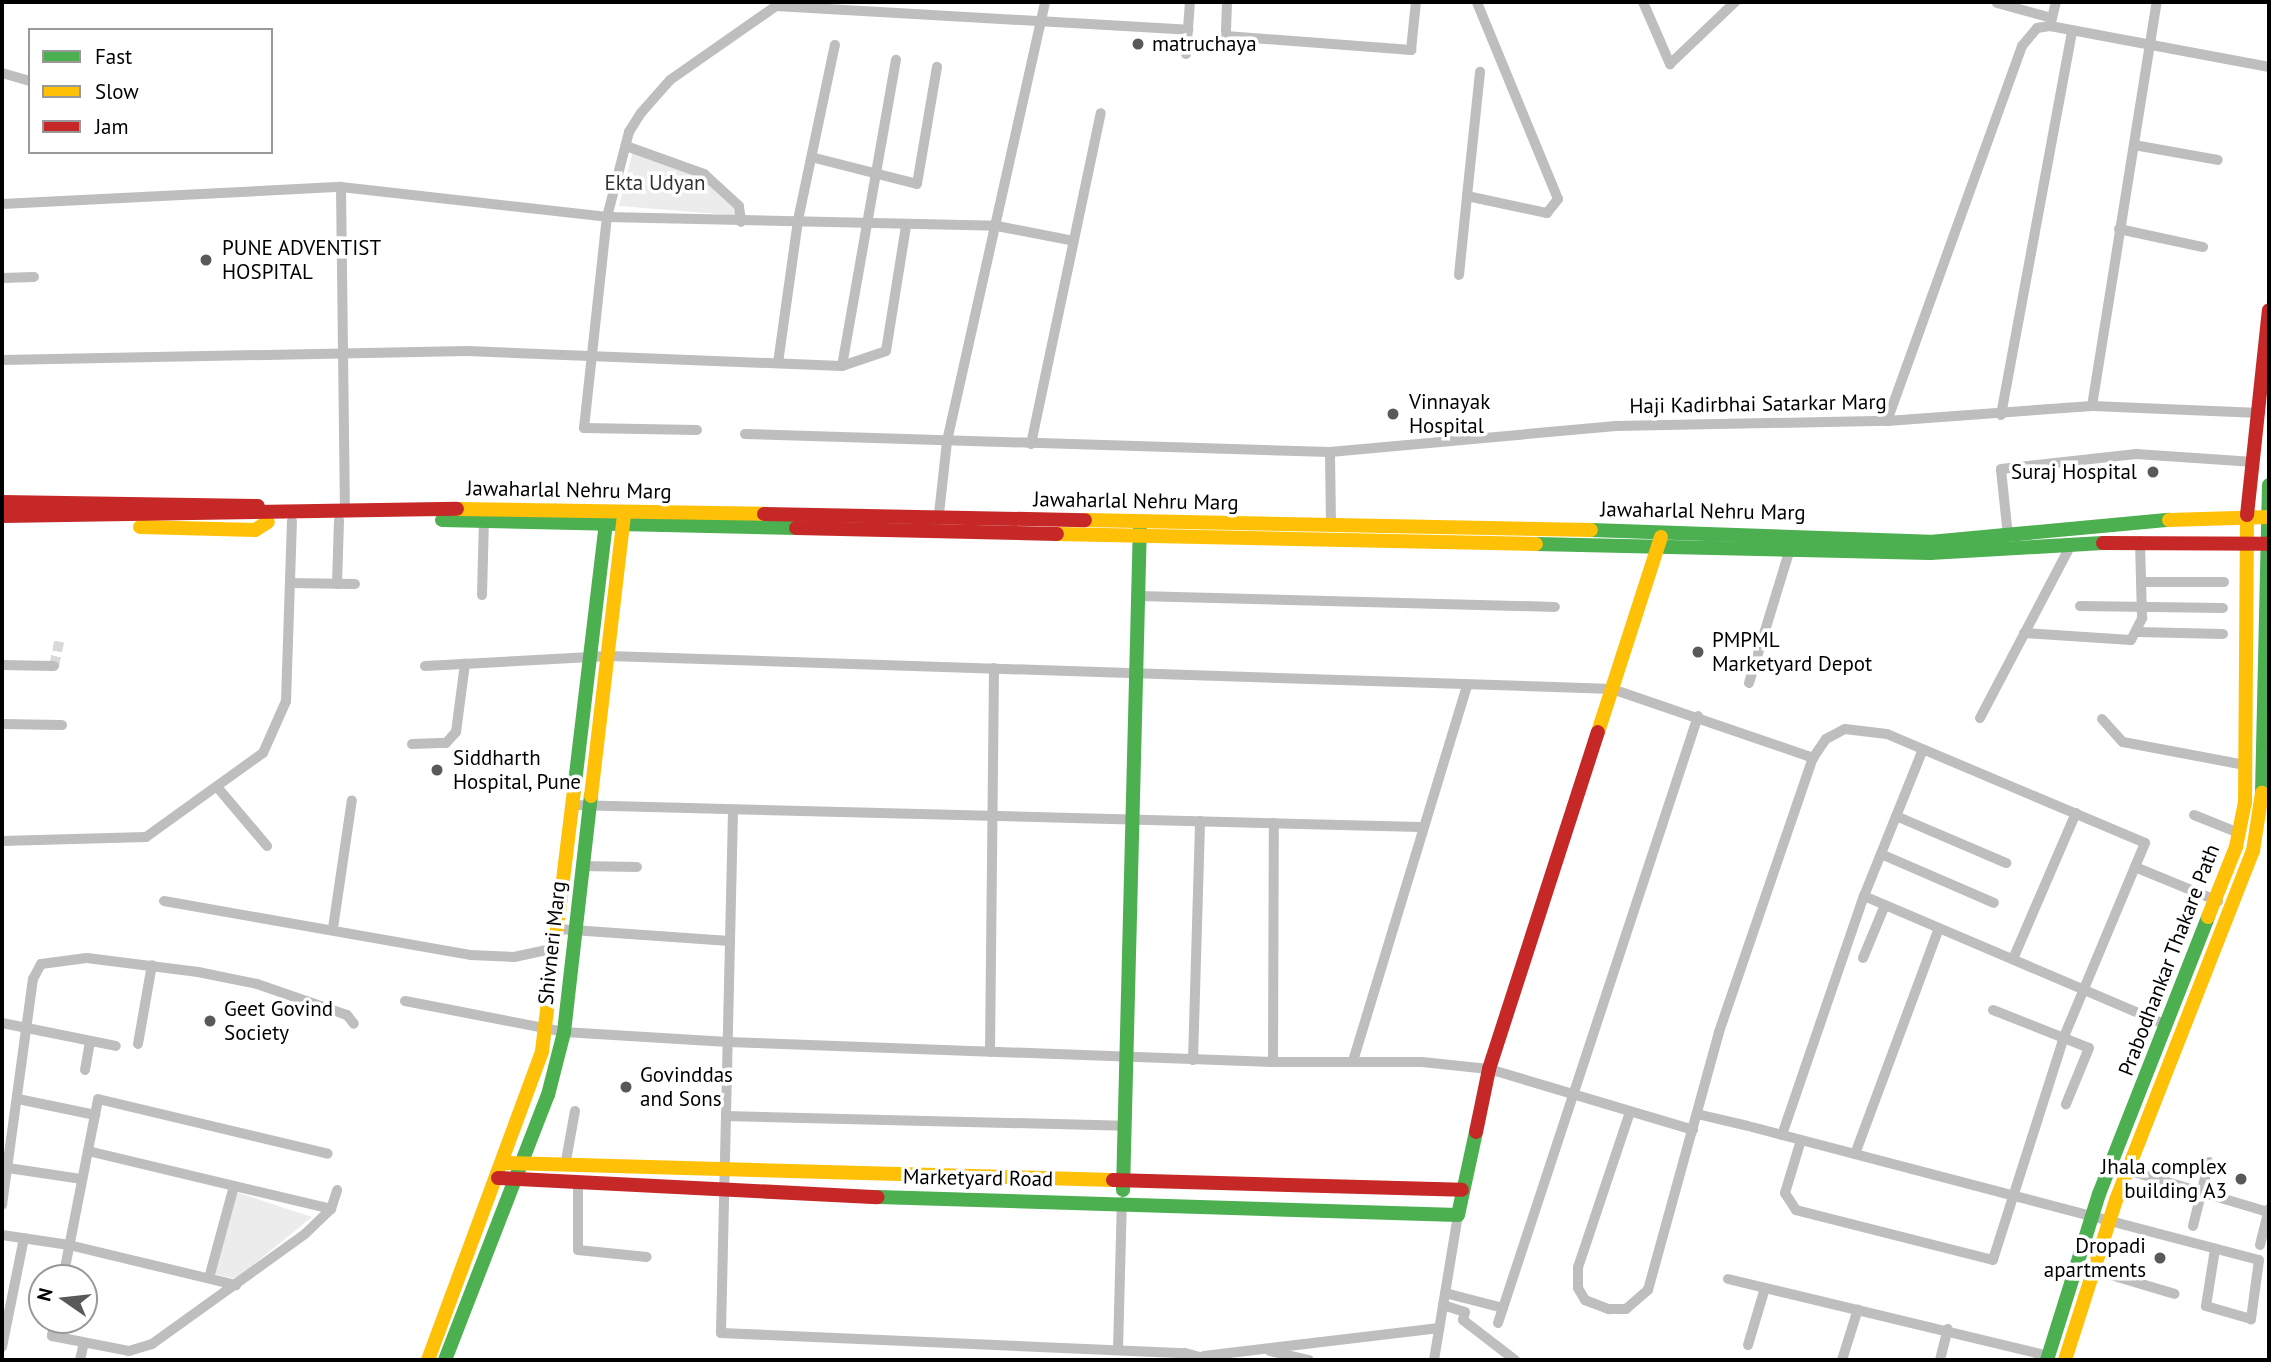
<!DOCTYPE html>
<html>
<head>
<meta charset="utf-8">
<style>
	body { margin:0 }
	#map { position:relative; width:2271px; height:1362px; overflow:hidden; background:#fff; font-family:"PT Sans",sans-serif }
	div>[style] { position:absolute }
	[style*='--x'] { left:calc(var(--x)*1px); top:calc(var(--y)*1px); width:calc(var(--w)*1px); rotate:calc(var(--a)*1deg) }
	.green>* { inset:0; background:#ececec }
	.street-tunnel>* { height:10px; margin-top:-5px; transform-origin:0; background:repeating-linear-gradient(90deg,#d9d9d9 0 10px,transparent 0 15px) }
	.street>* { height:10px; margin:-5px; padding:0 5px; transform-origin:5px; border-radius:5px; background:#bebebe }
	.fast>* { height:14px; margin:-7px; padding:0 7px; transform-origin:7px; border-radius:7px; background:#4caf50 }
	.slow>* { height:14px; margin:-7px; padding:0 7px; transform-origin:7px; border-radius:7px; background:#ffc107 }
	.jam>* { height:14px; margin:-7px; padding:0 7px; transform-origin:7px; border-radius:7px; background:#c62828 }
	.dots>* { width:19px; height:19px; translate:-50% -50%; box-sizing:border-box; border:4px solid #fff; border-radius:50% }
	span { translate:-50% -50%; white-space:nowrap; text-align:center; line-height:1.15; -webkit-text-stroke:7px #fff; paint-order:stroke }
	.poi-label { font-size:21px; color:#000 }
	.left { translate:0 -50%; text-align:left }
	.right { translate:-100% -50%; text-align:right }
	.park-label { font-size:21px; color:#333 }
	.street-label { font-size:21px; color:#000 }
	.frame { position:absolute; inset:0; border:4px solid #000; pointer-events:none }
	.legend { position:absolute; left:28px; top:28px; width:245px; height:126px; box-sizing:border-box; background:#fff; border:2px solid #999; margin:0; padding:9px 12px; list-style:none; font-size:21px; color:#000 }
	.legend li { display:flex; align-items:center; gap:14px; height:35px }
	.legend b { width:35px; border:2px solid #999 }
	.north { position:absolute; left:28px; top:1264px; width:70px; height:70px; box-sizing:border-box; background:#fff; border:2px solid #999; border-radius:50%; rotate:284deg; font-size:19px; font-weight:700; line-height:28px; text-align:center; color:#000 }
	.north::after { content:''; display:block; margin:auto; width:24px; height:32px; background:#595959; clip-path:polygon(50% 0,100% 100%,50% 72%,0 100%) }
</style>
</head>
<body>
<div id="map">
	<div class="green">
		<div style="clip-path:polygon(634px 147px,686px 163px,743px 216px,619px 206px)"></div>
		<div style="clip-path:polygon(236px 1192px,312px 1217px,236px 1279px,214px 1274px)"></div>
	</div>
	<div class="street-tunnel">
		<div style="--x:54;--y:666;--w:25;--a:-78"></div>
	</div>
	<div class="street">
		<div style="--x:1227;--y:2;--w:34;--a:92"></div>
		<div style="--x:1226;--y:36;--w:186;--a:4.3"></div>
		<div style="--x:1411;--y:50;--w:48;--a:-84.1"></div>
		<div style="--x:1643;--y:2;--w:68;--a:66.5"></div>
		<div style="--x:1670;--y:64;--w:90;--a:-43.6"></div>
		<div style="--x:1997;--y:3;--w:57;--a:15.3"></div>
		<div style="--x:776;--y:6;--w:413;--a:3.3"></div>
		<div style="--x:2050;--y:26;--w:223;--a:10.6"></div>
		<div style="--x:1186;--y:54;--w:52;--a:-85.6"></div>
		<div style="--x:2;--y:73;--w:29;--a:16"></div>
		<div style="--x:2134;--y:145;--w:85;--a:10.1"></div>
		<div style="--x:626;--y:146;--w:83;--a:19.7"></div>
		<div style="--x:704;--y:174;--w:47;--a:42.4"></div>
		<div style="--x:739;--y:206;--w:16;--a:83"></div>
		<div style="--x:815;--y:158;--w:105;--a:14.3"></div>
		<div style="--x:917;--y:184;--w:119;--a:-80.3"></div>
		<div style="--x:341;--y:187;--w:324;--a:89.3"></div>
		<div style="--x:1467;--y:196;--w:125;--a:-84"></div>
		<div style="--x:2;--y:204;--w:339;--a:-2.9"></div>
		<div style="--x:341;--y:187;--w:268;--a:6.4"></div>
		<div style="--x:607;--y:217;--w:390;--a:1.3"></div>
		<div style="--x:997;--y:226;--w:78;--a:11"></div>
		<div style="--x:2119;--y:229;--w:86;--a:12.1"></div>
		<div style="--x:1459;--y:275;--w:79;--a:-84.2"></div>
		<div style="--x:1467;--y:196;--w:82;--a:12"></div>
		<div style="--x:1547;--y:213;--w:18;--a:-52"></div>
		<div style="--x:1558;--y:199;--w:213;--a:-112.4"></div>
		<div style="--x:2;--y:278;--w:32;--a:-2"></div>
		<div style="--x:2;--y:360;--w:465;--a:-1.1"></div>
		<div style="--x:467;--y:351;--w:375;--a:2.3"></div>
		<div style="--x:842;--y:366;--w:311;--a:-80"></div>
		<div style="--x:778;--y:363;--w:144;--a:-82"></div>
		<div style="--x:798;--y:220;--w:179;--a:-78.1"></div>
		<div style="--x:842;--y:366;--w:46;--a:-18.8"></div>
		<div style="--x:886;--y:351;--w:127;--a:-80.9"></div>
		<div style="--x:2092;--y:406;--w:409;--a:-80.9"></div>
		<div style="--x:2001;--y:415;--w:390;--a:-79.5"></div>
		<div style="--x:1887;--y:421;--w:399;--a:-70.2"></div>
		<div style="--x:2022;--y:46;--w:23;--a:-50"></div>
		<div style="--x:2037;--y:28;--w:13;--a:-9"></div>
		<div style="--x:2050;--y:26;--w:25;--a:-76"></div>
		<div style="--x:697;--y:430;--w:113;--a:-179"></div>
		<div style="--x:584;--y:428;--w:212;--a:-83.8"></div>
		<div style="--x:607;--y:217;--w:88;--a:-75.5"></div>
		<div style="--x:629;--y:132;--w:22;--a:-58"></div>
		<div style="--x:641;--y:113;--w:44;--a:-48.7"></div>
		<div style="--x:670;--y:80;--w:136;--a:-34.9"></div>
		<div style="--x:745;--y:434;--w:585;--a:1.76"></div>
		<div style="--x:1031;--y:444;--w:338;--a:-78.1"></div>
		<div style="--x:938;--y:523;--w:82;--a:-83.7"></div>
		<div style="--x:947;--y:441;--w:450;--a:-77.4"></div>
		<div style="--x:1331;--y:525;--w:73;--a:-90.8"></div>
		<div style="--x:1330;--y:452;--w:287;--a:-5.2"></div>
		<div style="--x:1616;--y:426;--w:271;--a:-1.1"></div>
		<div style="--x:1887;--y:421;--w:206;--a:-4.2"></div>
		<div style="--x:2092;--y:406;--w:168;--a:2.4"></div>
		<div style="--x:2008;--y:536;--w:67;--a:-96"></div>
		<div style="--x:2001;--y:469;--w:136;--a:-6.3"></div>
		<div style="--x:2136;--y:454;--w:118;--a:3.9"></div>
		<div style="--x:2141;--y:582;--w:83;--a:0"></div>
		<div style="--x:290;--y:583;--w:65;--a:0.9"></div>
		<div style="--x:337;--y:584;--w:64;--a:-88.2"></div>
		<div style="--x:482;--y:595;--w:74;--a:-88.5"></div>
		<div style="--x:1138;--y:596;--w:417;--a:1.5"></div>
		<div style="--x:2080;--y:606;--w:143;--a:0.8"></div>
		<div style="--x:2138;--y:632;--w:85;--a:1.3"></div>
		<div style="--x:2024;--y:633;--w:107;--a:3.7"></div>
		<div style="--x:2131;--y:640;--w:25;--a:-63"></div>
		<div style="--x:2142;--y:618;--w:77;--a:-91.5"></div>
		<div style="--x:2;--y:665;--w:52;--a:1.1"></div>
		<div style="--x:425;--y:666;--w:184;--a:-3.1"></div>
		<div style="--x:609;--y:656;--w:1004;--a:1.88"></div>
		<div style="--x:1612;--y:689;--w:213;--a:18.9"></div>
		<div style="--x:1749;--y:683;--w:143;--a:-73"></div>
		<div style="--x:1980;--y:718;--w:195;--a:-62.3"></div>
		<div style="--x:2102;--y:719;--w:31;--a:48"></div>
		<div style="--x:2123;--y:742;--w:124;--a:10.7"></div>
		<div style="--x:2;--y:724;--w:60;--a:1"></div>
		<div style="--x:412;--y:744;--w:34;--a:-2"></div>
		<div style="--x:446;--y:743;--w:15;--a:-48"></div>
		<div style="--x:456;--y:732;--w:69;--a:-82.5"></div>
		<div style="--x:218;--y:788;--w:76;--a:49.8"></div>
		<div style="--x:573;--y:805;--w:848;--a:1.49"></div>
		<div style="--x:733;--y:811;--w:522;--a:91.32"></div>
		<div style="--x:721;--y:1333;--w:464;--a:2.5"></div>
		<div style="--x:1185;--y:1353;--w:27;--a:15"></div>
		<div style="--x:2194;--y:815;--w:48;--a:21.8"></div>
		<div style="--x:1896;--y:816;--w:120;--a:23.1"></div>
		<div style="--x:2;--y:841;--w:144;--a:-1.6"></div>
		<div style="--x:146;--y:837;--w:144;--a:-35.7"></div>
		<div style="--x:263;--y:753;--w:57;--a:-66.1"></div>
		<div style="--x:286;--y:701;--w:180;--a:-88.1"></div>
		<div style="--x:1881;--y:854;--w:123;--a:23.4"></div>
		<div style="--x:582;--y:866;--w:55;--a:1"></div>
		<div style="--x:2135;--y:867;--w:90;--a:22.3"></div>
		<div style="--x:1864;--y:896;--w:329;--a:23.1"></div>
		<div style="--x:164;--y:901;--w:312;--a:10"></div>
		<div style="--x:471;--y:955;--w:43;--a:2.7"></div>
		<div style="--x:514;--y:957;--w:43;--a:-12.1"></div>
		<div style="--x:333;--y:928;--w:129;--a:-81.6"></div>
		<div style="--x:558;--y:929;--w:172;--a:4"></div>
		<div style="--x:1863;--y:958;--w:57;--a:-67.5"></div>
		<div style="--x:2013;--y:959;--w:159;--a:-66.7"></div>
		<div style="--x:405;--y:1001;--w:162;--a:11"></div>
		<div style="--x:564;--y:1032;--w:164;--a:3.5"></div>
		<div style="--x:728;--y:1042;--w:545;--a:2.1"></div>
		<div style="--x:1273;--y:1062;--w:149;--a:0"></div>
		<div style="--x:1422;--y:1062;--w:67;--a:6"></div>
		<div style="--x:1489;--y:1069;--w:213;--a:16.6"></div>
		<div style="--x:1993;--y:1010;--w:103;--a:21.6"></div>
		<div style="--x:2089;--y:1048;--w:61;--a:112.3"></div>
		<div style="--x:2;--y:1023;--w:116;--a:11.4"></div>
		<div style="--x:138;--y:1044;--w:80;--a:-80"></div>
		<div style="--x:990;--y:1052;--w:384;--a:-89.4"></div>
		<div style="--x:1193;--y:1060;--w:239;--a:-88.3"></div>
		<div style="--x:1353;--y:1061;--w:393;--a:-73.1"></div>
		<div style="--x:1273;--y:1062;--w:239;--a:-89.8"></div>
		<div style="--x:85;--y:1070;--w:29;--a:-80"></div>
		<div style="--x:18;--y:1099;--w:79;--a:11.7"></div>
		<div style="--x:1630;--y:1112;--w:163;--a:108.5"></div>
		<div style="--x:1578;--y:1267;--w:21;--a:90"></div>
		<div style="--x:1578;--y:1288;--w:14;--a:60"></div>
		<div style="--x:1585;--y:1300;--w:26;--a:21"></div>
		<div style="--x:1609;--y:1309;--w:17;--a:0"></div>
		<div style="--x:1626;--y:1309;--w:29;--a:-41"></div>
		<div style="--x:1648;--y:1290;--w:268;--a:-74.6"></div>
		<div style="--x:1719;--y:1032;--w:290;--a:-71.1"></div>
		<div style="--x:1813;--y:758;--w:23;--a:-56"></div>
		<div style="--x:1826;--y:739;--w:21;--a:-28"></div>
		<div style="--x:1845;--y:729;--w:42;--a:6.8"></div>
		<div style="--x:1887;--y:734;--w:280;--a:22.9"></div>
		<div style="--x:2145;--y:843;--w:210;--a:112.7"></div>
		<div style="--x:2064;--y:1037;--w:234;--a:107.7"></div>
		<div style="--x:1993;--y:1260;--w:203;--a:-165.8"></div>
		<div style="--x:1796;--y:1210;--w:20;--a:-123"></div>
		<div style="--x:1785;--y:1193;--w:55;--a:-73.2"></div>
		<div style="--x:1697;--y:1114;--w:52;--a:13.2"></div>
		<div style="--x:726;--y:1116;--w:398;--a:1.4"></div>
		<div style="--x:1752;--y:1127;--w:524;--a:14.7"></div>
		<div style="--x:2259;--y:1260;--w:60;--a:97.7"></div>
		<div style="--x:2251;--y:1319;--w:47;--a:-163.9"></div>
		<div style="--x:2206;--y:1306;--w:58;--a:-81"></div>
		<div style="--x:1782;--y:1135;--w:253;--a:-71.1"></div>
		<div style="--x:1864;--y:896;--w:158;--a:-68.1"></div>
		<div style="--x:88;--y:1151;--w:250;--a:13.4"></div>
		<div style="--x:1855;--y:1154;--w:241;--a:-69.6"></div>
		<div style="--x:565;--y:1166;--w:56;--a:-79.7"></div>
		<div style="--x:8;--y:1168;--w:75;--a:8.5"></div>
		<div style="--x:2127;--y:1170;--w:147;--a:16.6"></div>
		<div style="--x:578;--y:1184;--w:66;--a:90"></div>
		<div style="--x:578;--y:1250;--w:69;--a:5.8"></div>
		<div style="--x:2;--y:1205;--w:228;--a:-82.2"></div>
		<div style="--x:33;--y:979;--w:17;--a:-62"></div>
		<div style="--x:41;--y:964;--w:46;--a:-7.4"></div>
		<div style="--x:87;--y:958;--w:112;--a:7.2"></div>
		<div style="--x:198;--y:972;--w:60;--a:11.5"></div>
		<div style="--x:257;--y:984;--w:95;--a:19"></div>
		<div style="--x:347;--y:1015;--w:11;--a:52"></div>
		<div style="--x:2193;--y:1226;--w:66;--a:-76"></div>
		<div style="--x:2;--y:1235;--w:68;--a:8.5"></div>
		<div style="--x:69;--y:1245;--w:172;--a:13.5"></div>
		<div style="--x:2260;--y:1245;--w:37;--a:-76"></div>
		<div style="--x:2094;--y:1270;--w:84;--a:16.5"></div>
		<div style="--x:63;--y:1278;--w:182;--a:-78.9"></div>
		<div style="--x:98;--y:1099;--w:236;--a:13.4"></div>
		<div style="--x:209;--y:1278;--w:95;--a:-74.8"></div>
		<div style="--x:1728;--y:1279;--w:330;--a:13.5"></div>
		<div style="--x:1445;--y:1293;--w:60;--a:14.5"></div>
		<div style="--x:1443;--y:1305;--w:23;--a:18"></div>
		<div style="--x:1465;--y:1312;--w:8;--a:104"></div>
		<div style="--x:1463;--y:1320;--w:66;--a:37.6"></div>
		<div style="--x:55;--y:1320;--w:16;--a:101"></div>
		<div style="--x:52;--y:1336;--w:78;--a:11"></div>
		<div style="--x:129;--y:1351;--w:24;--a:-17"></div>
		<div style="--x:152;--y:1344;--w:188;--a:-35.7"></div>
		<div style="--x:305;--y:1234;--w:36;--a:-44"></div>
		<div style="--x:331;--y:1209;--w:20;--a:-72"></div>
		<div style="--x:1498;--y:1323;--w:639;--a:-71.76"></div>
		<div style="--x:1748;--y:1345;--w:59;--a:-73.4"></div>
		<div style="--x:2;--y:1347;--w:111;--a:-78.6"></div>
		<div style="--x:1118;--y:1350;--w:148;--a:-88.5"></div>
		<div style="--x:1270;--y:1351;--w:40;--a:13"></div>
		<div style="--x:1204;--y:1356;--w:237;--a:-6.8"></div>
		<div style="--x:80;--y:1360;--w:17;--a:-77"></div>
		<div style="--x:1434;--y:1360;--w:147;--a:-80.6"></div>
		<div style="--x:1842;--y:1360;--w:53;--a:-72.6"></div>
		<div style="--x:1940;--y:1360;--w:32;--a:-76"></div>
	</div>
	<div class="fast">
		<div style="--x:442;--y:520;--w:354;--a:1.3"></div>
		<div style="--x:1591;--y:530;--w:339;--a:2"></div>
		<div style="--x:1930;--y:542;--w:240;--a:-5.3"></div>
		<div style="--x:1536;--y:544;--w:394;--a:1.3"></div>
		<div style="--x:1930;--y:553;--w:173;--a:-3.3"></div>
		<div style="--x:574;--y:791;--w:278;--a:-83.2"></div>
		<div style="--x:2262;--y:793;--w:308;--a:-88.7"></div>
		<div style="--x:1123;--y:1190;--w:665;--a:-88.54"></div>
		<div style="--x:878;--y:1197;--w:580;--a:1.78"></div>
		<div style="--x:1458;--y:1215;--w:85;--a:-77.8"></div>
		<div style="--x:445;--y:1360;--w:284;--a:-68.8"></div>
		<div style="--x:548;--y:1095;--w:65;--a:-75.7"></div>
		<div style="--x:564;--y:1032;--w:238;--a:-83.5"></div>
		<div style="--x:2047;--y:1360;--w:174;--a:-72.6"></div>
		<div style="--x:2099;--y:1194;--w:298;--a:-68.5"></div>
	</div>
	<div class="slow">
		<div style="--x:457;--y:509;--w:307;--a:0.9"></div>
		<div style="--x:1085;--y:520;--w:506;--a:1.13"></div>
		<div style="--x:2169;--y:520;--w:100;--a:-1.7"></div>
		<div style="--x:140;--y:527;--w:115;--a:1.5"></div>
		<div style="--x:255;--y:530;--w:15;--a:-32"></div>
		<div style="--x:1057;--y:534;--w:479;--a:1.2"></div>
		<div style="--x:1598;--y:732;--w:205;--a:-72.1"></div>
		<div style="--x:591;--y:796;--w:284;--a:-83.3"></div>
		<div style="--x:2208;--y:917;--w:75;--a:-68.2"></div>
		<div style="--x:2236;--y:847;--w:46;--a:-78.7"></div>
		<div style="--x:2245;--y:802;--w:287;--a:-89.6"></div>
		<div style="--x:504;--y:1163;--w:609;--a:1.6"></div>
		<div style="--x:428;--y:1360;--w:329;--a:-69.7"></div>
		<div style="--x:542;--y:1051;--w:262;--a:-83"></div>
		<div style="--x:2065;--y:1360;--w:168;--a:-72.3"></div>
		<div style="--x:2116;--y:1200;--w:375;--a:-68.6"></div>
		<div style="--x:2253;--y:851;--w:59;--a:-81.2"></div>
	</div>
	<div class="jam">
		<div style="--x:2;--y:502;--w:256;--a:0.9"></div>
		<div style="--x:764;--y:514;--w:321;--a:1.1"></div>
		<div style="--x:2247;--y:515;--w:206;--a:-83.9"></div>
		<div style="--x:2;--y:516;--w:455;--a:-0.9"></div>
		<div style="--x:796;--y:528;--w:261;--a:1.3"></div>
		<div style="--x:2103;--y:543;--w:166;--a:0.3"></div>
		<div style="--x:1476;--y:1132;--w:64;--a:-78.3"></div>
		<div style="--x:1489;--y:1069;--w:354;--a:-72.1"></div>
		<div style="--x:498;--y:1178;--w:380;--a:2.9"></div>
		<div style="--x:1113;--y:1180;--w:349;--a:1.6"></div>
	</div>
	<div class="dots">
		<div style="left:1138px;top:44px;background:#595959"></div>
		<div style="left:206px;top:260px;background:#595959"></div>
		<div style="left:1393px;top:414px;background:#595959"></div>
		<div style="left:2153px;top:472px;background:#595959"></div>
		<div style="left:1698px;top:652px;background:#595959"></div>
		<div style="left:437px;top:770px;background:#595959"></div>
		<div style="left:210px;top:1021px;background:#595959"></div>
		<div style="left:626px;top:1087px;background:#595959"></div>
		<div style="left:2241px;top:1179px;background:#595959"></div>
		<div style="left:2160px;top:1258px;background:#595959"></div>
	</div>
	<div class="poi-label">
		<span class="left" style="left:1152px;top:44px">matruchaya</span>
		<span class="left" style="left:222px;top:260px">PUNE ADVENTIST<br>HOSPITAL</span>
		<span class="left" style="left:1409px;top:414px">Vinnayak<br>Hospital</span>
		<span class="right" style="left:2137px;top:472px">Suraj Hospital</span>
		<span class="left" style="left:1712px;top:652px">PMPML<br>Marketyard Depot</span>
		<span class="left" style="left:453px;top:770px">Siddharth<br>Hospital, Pune</span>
		<span class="left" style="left:224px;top:1021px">Geet Govind<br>Society</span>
		<span class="left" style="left:640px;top:1087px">Govinddas<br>and Sons</span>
		<span class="right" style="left:2227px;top:1179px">Jhala complex<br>building A3</span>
		<span class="right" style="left:2146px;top:1258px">Dropadi<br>apartments</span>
	</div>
	<div class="park-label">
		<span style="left:655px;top:183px">Ekta Udyan</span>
	</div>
	<div class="street-label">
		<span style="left:1758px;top:404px;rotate:-1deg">Haji Kadirbhai Satarkar Marg</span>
		<span style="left:569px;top:490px;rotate:1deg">Jawaharlal Nehru Marg</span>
		<span style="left:1136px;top:501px;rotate:1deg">Jawaharlal Nehru Marg</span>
		<span style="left:1703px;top:511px;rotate:1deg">Jawaharlal Nehru Marg</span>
		<span style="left:552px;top:943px;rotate:-84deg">Shivneri Marg</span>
		<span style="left:2169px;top:960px;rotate:-69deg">Prabodhankar Thakare Path</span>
		<span style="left:978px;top:1178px;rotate:1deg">Marketyard Road</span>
	</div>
	<div class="frame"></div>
	<ul class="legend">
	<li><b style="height:9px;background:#4caf50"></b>Fast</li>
	<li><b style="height:9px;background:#ffc107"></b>Slow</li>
	<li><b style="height:9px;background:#c62828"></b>Jam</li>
	</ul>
	<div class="north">N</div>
</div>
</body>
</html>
